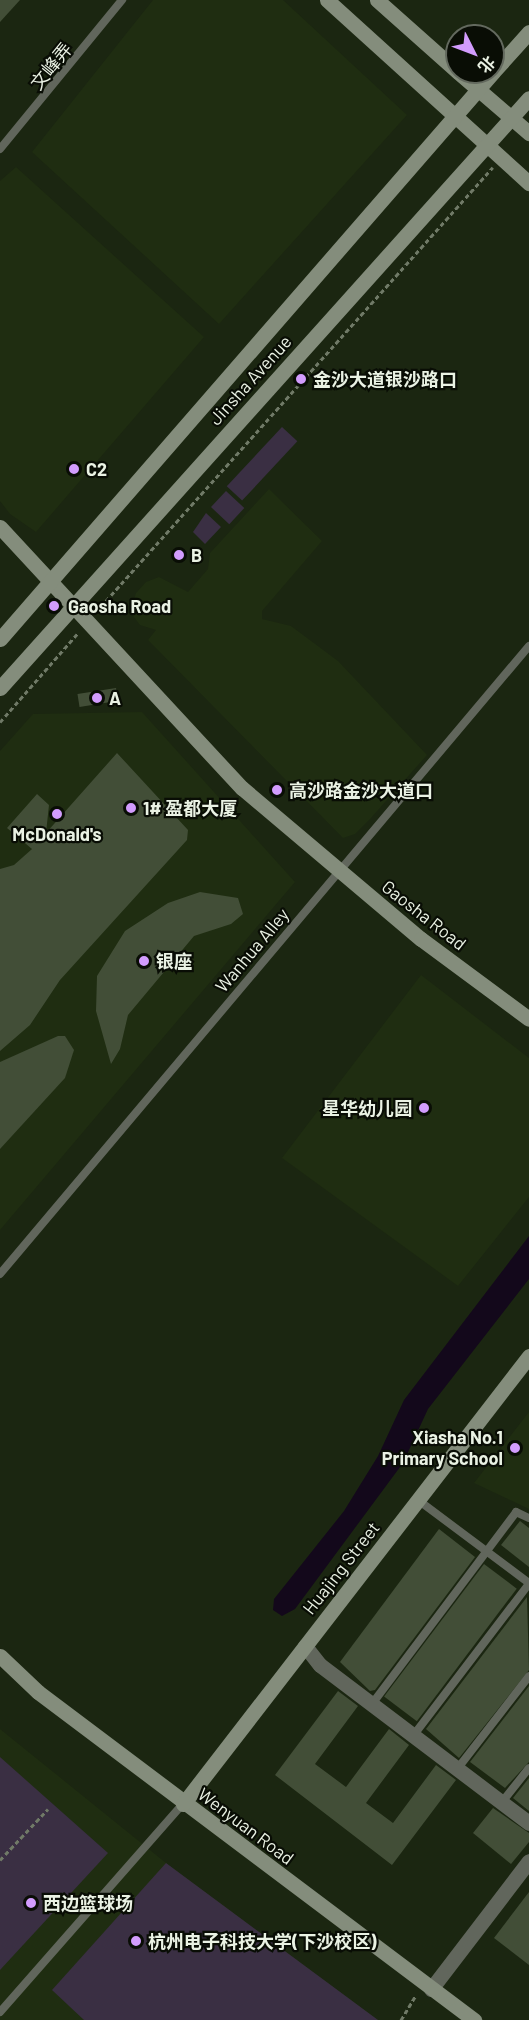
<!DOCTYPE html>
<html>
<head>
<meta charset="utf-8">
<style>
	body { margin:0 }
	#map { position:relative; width:529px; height:2020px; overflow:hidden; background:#1b2611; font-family:Barlow,"Noto Sans SC",sans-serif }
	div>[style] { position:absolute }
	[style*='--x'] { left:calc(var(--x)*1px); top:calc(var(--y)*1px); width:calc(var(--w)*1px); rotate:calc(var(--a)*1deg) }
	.built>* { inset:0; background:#1f2d11 }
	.green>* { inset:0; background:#3a2f43; transform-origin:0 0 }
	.water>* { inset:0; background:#13081b }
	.building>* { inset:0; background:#424e37; transform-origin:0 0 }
	.path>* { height:3px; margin-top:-1.5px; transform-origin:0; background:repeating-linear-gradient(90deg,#707a67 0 4.5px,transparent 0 7.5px) }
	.lane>* { height:8px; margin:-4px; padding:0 4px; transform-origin:4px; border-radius:4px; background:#61665c }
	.street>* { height:15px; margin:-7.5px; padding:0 7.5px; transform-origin:7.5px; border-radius:7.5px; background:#61665c }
	.secondary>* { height:15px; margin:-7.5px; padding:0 7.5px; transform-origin:7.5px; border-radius:7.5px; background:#848d7c }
	.dots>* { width:16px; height:16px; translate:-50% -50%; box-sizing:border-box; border:3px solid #090d05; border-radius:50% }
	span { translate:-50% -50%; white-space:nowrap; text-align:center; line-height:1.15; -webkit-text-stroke:4.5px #090d05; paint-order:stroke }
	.street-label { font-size:18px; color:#eaf2e4 }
	.poi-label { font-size:18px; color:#eaf2e4; font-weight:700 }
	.left { translate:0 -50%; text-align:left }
	.right { translate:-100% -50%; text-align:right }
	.north { position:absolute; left:445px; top:24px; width:60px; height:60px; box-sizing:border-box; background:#090d05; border:2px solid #63695e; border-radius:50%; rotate:132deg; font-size:16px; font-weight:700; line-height:24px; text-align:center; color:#eaf2e4 }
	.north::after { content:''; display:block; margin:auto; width:21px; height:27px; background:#d29cfd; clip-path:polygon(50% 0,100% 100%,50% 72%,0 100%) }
</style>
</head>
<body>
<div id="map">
	<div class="built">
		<div style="clip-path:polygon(153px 0,283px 0,407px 115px,219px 324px,32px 152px)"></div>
		<div style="clip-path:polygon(16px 167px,204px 337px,36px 532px,10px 514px,0 501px,0 181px)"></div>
		<div style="clip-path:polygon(269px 489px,322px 541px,262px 611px,262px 619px,291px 626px,338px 661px,427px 755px,370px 819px,355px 834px,343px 838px,148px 640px,156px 630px,140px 625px,130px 612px,136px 593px,146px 582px,159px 577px,188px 592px,208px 569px,210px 553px)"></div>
		<div style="clip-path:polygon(142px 712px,295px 882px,0 1230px,0 751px,33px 714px)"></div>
		<div style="clip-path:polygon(421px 975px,529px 1058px,529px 1197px,458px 1286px,282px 1158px)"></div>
		<div style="clip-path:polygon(529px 1412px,529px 1509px,474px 1483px)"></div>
		<div style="clip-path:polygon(0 1729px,166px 1863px,378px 2020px,0 2020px)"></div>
	</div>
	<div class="green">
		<div style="left:282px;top:427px;width:21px;height:81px;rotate:43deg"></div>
		<div style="left:226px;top:491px;width:25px;height:22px;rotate:43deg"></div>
		<div style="clip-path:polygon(206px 513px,221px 527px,205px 544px,193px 532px)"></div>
		<div style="clip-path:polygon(0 1757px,108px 1853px,0 1970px)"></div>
		<div style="clip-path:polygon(166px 1863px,378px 2020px,84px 2020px,52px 1990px)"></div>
	</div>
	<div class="water">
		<div style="clip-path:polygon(529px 1236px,529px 1279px,428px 1409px,403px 1463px,295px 1609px,282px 1616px,273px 1610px,274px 1599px,344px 1511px,378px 1456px,404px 1400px)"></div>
	</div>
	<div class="building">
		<div style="clip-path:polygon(0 0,20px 0,0 22px)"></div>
		<div style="left:116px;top:688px;width:13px;height:39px;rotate:81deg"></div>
		<div style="clip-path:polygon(117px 753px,188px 830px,187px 840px,60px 980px,30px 1025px,0 1051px,0 869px,14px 865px,32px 849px,7px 828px,37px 794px,49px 805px,46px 833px)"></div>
		<div style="clip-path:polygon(200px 892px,238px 898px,243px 914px,231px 924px,194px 936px,128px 1015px,120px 1049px,111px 1064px,96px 1011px,97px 976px,125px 931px,168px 903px)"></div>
		<div style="clip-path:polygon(58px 1036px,65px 1036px,74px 1050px,65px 1078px,0 1149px,0 1062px)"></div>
		<div style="clip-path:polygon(520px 1521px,529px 1528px,529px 1567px,501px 1545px)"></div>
		<div style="clip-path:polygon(439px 1529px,475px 1557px,375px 1690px,370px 1691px,340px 1662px)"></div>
		<div style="left:484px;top:1564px;width:41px;height:166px;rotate:37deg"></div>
		<div style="clip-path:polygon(527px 1597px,529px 1670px,459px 1758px,426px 1729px)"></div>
		<div style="clip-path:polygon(529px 1686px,529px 1762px,505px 1788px,470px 1762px)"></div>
		<div style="clip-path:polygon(338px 1691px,358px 1706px,315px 1764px,346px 1787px,389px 1729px,409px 1745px,366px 1803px,393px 1823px,436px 1765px,456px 1780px,392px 1865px,275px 1775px)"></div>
		<div style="clip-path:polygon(529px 1778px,529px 1811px,513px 1798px)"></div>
		<div style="clip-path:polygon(493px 1808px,529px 1833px,529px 1842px,511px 1864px,473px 1833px)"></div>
		<div style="clip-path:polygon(529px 1892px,529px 1965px,494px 1938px)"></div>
	</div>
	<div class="path">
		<div style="--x:96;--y:612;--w:596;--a:-48.26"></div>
		<div style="--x:0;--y:722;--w:118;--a:-48.8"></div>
		<div style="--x:0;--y:1860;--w:70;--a:-46.7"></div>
		<div style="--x:401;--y:2020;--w:29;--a:-59"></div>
	</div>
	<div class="lane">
		<div style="--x:0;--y:149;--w:193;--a:-50.7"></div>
		<div style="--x:0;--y:1274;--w:821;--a:-49.89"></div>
		<div style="--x:418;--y:1500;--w:139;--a:36.8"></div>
		<div style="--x:372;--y:1704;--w:240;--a:-53.1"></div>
		<div style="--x:516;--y:1512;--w:14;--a:25"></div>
		<div style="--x:413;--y:1736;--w:191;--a:-52.7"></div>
		<div style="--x:458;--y:1768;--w:116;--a:-52.3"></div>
		<div style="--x:502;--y:1802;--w:43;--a:-51.5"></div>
		<div style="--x:0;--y:2012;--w:277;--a:-48.7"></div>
	</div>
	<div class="street">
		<div style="--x:305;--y:1646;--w:24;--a:52"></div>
		<div style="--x:320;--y:1665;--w:262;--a:37.1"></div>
		<div style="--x:431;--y:1989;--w:161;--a:-52.6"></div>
	</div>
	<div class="secondary">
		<div style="--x:327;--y:0;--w:273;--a:42.2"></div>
		<div style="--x:377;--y:0;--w:107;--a:41.6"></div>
		<div style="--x:458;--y:72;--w:94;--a:40.7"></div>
		<div style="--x:493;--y:72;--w:54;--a:-48"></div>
		<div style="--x:0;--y:527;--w:356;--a:47.2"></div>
		<div style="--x:242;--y:788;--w:234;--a:40.2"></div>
		<div style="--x:421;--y:939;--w:134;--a:36.5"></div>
		<div style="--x:0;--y:639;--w:751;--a:-48.99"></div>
		<div style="--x:0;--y:688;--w:792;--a:-48.12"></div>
		<div style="--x:0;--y:1656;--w:52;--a:43.5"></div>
		<div style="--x:38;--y:1692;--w:546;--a:36.95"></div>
		<div style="--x:183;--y:1804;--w:566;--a:-52.32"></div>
	</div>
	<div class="dots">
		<div style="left:301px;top:379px;background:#d29cfd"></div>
		<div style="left:74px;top:469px;background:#d29cfd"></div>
		<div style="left:179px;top:555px;background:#d29cfd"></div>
		<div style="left:54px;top:606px;background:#d29cfd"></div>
		<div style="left:97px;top:698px;background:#d29cfd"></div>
		<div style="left:277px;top:790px;background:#d29cfd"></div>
		<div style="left:131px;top:808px;background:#d29cfd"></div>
		<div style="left:57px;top:814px;background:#d29cfd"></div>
		<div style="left:144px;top:961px;background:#d29cfd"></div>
		<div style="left:424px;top:1108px;background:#d29cfd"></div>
		<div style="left:515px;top:1448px;background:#d29cfd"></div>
		<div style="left:31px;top:1903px;background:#d29cfd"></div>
		<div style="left:136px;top:1941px;background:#d29cfd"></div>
	</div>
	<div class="street-label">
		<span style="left:51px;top:66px;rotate:-51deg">文峰弄</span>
		<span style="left:250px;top:380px;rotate:-48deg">Jinsha Avenue</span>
		<span style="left:424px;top:915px;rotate:38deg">Gaosha Road</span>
		<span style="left:252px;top:950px;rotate:-50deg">Wanhua Alley</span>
		<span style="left:341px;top:1568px;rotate:-52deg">Huajing Street</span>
		<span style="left:246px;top:1826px;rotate:37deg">Wenyuan Road</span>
	</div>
	<div class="poi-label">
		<span class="left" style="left:313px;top:379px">金沙大道银沙路口</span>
		<span class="left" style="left:86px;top:469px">C2</span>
		<span class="left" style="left:191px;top:555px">B</span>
		<span class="left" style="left:68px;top:606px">Gaosha Road</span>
		<span class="left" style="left:109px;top:698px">A</span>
		<span class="left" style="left:289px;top:790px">高沙路金沙大道口</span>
		<span class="left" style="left:143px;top:808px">1# 盈都大厦</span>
		<span style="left:57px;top:834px">McDonald's</span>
		<span class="left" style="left:156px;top:961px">银座</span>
		<span class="right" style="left:412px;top:1108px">星华幼儿园</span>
		<span class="right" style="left:503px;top:1448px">Xiasha No.1<br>Primary School</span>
		<span class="left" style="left:43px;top:1903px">西边篮球场</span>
		<span class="left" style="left:148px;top:1941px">杭州电子科技大学(下沙校区)</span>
	</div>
	<div class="north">北</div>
</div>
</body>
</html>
